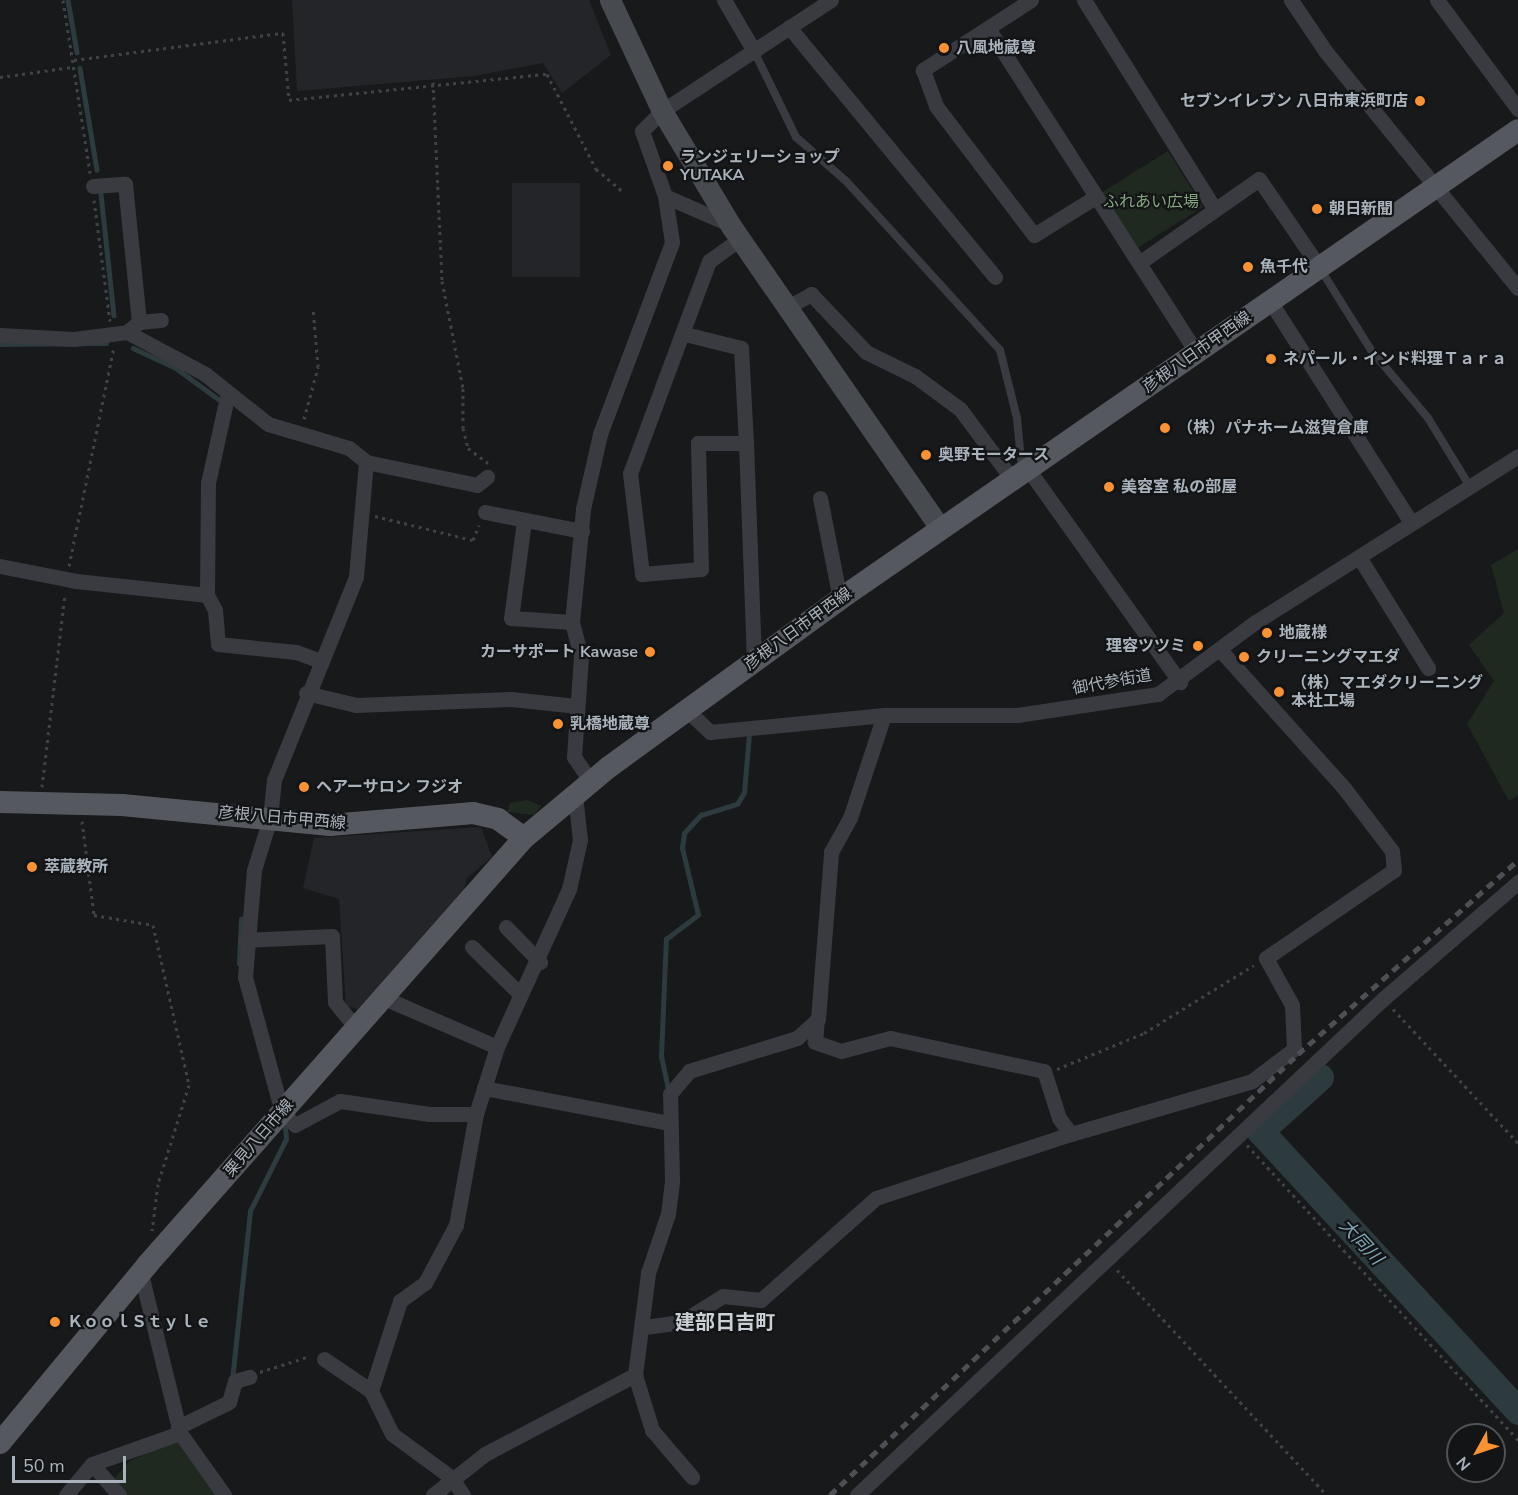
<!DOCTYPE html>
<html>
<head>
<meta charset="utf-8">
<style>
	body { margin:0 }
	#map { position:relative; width:1518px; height:1495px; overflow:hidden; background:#18191b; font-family:"Nunito Sans","Noto Sans JP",sans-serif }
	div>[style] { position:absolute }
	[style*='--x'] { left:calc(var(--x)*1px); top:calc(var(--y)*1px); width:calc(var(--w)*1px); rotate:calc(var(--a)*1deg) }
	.built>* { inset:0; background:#242528; transform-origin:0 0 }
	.green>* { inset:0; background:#202920; transform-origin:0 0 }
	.stream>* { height:4.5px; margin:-2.25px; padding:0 2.25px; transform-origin:2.25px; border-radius:2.25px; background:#2d3b3f }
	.river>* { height:27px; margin:-13.5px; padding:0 13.5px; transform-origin:13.5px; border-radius:13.5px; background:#2d3b3f }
	.path>* { height:3px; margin-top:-1.5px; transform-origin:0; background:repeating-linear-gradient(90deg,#3f4347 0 3px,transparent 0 7.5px) }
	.lane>* { height:8px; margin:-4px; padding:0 4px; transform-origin:4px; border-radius:4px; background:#393b40 }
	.street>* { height:15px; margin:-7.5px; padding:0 7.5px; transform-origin:7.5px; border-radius:7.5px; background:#393b40 }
	.secondary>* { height:21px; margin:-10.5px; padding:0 10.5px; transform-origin:10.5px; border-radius:10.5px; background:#474b50 }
	.primary>* { height:22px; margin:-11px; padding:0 11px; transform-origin:11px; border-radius:11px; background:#55595f }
	.rail>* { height:4.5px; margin-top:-2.25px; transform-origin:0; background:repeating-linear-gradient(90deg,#4c5055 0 8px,transparent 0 14px) }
	.dots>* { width:16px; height:16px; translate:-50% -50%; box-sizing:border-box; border:3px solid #131416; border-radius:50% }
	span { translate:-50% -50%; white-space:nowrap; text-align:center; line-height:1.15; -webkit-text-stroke:4.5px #131416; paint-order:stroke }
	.poi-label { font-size:16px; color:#aab2bb; font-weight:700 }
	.left { translate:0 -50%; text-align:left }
	.right { translate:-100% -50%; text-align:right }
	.park-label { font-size:16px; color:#85a681 }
	.street-label { font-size:16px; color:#aab2bb }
	.water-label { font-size:18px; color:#80a7b7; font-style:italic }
	.quarter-label { font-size:20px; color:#cbd0d7; font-weight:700 }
	.north { position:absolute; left:1446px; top:1423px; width:60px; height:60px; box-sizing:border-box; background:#131416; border:2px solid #4f5358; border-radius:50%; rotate:230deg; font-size:16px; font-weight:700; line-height:24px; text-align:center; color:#aab2bb }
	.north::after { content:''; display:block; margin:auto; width:21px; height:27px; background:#f99232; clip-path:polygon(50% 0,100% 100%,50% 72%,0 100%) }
	.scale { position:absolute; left:12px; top:1456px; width:114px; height:27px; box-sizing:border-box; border:3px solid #aab2bb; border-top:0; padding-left:8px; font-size:18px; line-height:21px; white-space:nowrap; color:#aab2bb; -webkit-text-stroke:4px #131416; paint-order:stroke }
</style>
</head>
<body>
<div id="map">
	<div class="built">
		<div style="clip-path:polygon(292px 0,589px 0,611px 55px,562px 93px,543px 63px,474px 76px,297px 91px)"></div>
		<div style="left:512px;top:183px;width:68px;height:94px"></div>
		<div style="clip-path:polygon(481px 827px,492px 857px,467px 878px,463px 895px,361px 1010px,346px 1006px,339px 899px,303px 888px,314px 838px)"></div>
	</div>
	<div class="green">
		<div style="left:1168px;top:151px;width:66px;height:81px;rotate:58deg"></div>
		<div style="clip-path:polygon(1518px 549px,1518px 795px,1509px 801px,1467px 724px,1494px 681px,1469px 645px,1504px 613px,1491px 565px)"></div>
		<div style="clip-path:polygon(528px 800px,541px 806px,534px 815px,507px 812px,510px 803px)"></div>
		<div style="clip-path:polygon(175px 1439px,216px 1495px,121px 1495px,110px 1483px,130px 1461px)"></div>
	</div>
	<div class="stream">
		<div style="--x:68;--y:0;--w:53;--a:80.2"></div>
		<div style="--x:80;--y:68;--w:103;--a:80.5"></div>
		<div style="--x:101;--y:194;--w:122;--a:83.9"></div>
		<div style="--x:0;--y:344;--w:106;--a:-0.5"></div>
		<div style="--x:133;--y:348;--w:47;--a:24.9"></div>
		<div style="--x:176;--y:368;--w:52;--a:36.4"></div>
		<div style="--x:239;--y:964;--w:45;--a:-87.5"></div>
		<div style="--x:668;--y:1089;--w:34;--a:-102"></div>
		<div style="--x:661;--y:1056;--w:117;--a:-87.6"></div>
		<div style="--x:666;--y:939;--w:40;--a:-37"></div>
		<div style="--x:698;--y:915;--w:69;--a:-103.4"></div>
		<div style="--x:682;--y:848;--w:15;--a:-82"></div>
		<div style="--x:684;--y:833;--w:25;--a:-47"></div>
		<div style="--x:701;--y:815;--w:38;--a:-17"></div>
		<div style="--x:737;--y:804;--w:13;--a:-58"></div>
		<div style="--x:744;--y:793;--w:60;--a:-85.2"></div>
		<div style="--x:232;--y:1380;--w:170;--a:-83.9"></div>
		<div style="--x:250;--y:1211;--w:80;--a:-63.4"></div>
		<div style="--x:286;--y:1139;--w:11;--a:-95"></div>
	</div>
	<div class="river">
		<div style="--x:1320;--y:1077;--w:81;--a:138"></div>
		<div style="--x:1260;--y:1131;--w:381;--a:47.3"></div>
	</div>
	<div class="path">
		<div style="--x:63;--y:0;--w:175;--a:81.1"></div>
		<div style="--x:74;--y:60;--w:211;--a:-7.4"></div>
		<div style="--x:283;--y:33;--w:67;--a:84.9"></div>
		<div style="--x:289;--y:100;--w:259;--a:-5.8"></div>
		<div style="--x:547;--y:74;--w:107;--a:62.7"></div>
		<div style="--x:596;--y:169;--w:35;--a:40"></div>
		<div style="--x:0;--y:77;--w:73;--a:-7.9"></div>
		<div style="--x:433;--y:82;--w:199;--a:87.4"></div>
		<div style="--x:442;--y:281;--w:109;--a:78.9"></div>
		<div style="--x:463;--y:388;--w:40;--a:90"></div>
		<div style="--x:463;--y:428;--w:21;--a:76"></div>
		<div style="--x:468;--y:448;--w:25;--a:37"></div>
		<div style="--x:94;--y:200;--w:122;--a:82.5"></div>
		<div style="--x:304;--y:419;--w:54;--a:-74.9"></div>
		<div style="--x:318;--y:367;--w:59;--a:-94.8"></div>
		<div style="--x:375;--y:516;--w:101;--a:13.8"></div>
		<div style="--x:473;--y:540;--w:16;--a:-68"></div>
		<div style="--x:69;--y:566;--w:225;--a:-78.4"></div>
		<div style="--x:42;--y:787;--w:194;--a:-83.2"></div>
		<div style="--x:82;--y:821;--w:95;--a:82.7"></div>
		<div style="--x:94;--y:915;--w:60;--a:9.6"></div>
		<div style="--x:153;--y:925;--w:164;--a:77.3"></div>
		<div style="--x:189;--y:1085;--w:104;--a:107.4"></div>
		<div style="--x:158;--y:1184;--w:47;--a:97.3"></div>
		<div style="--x:1393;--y:1009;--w:183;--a:47"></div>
		<div style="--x:1057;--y:1069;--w:94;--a:-22.5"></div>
		<div style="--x:1144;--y:1033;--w:129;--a:-31.7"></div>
		<div style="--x:1247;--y:1145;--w:401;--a:47.4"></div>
		<div style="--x:1117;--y:1270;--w:308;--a:47"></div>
		<div style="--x:260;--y:1372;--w:52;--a:-17.7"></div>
	</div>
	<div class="lane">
		<div style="--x:754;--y:51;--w:96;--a:64"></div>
		<div style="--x:796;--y:137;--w:68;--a:41.4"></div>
		<div style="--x:847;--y:182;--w:227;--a:47.7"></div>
		<div style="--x:1000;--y:350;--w:70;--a:76"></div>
		<div style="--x:1017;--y:418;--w:42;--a:84.6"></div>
		<div style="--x:1021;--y:460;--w:10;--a:53"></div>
		<div style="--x:1321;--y:270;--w:94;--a:58"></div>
		<div style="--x:1371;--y:350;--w:89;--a:50"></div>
		<div style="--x:1428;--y:418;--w:79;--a:58.5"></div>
	</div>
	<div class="street">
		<div style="--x:724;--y:0;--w:59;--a:59.5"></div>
		<div style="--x:1031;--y:0;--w:129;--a:147.1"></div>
		<div style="--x:923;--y:70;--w:38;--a:70"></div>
		<div style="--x:936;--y:106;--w:162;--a:52.8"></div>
		<div style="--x:1034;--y:235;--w:70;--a:-31.7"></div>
		<div style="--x:1084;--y:0;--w:245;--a:58"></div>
		<div style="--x:1291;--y:0;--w:63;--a:56.1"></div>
		<div style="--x:1326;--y:52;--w:304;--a:50.9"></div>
		<div style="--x:1437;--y:0;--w:136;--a:53.4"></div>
		<div style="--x:789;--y:27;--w:324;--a:50.5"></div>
		<div style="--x:988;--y:28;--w:386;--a:57.3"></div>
		<div style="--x:93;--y:186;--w:32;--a:-4"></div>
		<div style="--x:125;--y:184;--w:139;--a:84.2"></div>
		<div style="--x:731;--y:225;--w:72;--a:-156.3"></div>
		<div style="--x:665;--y:196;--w:69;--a:-109.5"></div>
		<div style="--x:642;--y:131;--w:28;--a:-45"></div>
		<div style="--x:662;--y:111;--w:202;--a:-33.3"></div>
		<div style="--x:741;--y:238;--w:39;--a:144"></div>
		<div style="--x:709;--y:261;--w:226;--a:110.4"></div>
		<div style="--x:630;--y:473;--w:102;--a:83.2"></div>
		<div style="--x:642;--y:574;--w:59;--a:-4.8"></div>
		<div style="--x:701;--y:569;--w:126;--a:-91.4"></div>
		<div style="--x:698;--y:443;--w:48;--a:0"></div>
		<div style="--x:746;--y:443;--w:217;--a:87.9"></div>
		<div style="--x:1139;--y:263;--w:146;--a:-35"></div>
		<div style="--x:1259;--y:179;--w:108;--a:55.6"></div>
		<div style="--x:1270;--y:301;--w:261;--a:57.5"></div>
		<div style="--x:786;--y:308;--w:29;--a:-29"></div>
		<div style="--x:811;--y:294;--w:80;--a:46.5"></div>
		<div style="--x:866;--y:352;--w:55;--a:26.1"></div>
		<div style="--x:915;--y:376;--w:56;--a:36.3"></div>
		<div style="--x:960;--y:409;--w:87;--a:53.4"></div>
		<div style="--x:127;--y:332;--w:89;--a:28.3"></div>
		<div style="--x:205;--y:374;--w:80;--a:38.4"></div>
		<div style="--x:268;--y:424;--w:84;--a:16.5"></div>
		<div style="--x:349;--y:448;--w:22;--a:39"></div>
		<div style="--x:366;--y:462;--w:115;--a:95"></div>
		<div style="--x:356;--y:577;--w:219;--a:112"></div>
		<div style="--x:274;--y:780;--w:38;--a:96"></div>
		<div style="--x:270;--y:818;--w:54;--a:107.1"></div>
		<div style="--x:254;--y:870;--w:107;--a:94.8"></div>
		<div style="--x:245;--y:977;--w:140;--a:74.7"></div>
		<div style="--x:282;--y:1112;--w:18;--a:45"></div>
		<div style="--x:295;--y:1125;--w:51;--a:-28.1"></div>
		<div style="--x:340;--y:1101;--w:90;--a:8.3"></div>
		<div style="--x:429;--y:1114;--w:47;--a:0"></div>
		<div style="--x:685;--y:334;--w:58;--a:14"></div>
		<div style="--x:741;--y:348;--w:95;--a:87"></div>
		<div style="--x:0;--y:335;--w:74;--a:3.1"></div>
		<div style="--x:74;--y:339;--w:53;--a:-7.5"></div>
		<div style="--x:127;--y:332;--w:16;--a:-40"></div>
		<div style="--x:139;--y:322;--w:22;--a:-5"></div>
		<div style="--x:366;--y:462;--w:113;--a:11.7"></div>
		<div style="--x:477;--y:485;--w:13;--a:-39"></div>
		<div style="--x:1028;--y:469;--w:262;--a:54.5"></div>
		<div style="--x:820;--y:498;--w:103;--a:78.8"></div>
		<div style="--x:485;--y:512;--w:99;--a:11.1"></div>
		<div style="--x:524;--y:521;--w:98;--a:97.6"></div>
		<div style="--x:511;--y:618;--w:61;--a:3.8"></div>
		<div style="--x:1359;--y:557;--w:131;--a:58.1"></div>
		<div style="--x:0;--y:566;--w:77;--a:11.2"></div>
		<div style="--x:76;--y:581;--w:132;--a:6.1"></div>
		<div style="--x:207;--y:595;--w:17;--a:62"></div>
		<div style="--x:215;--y:610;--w:34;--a:85"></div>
		<div style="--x:218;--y:644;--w:78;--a:5.9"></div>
		<div style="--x:296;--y:652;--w:23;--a:20"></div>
		<div style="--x:207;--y:595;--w:112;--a:-89.5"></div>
		<div style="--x:208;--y:483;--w:92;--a:-77.5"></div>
		<div style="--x:306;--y:693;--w:51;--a:13.5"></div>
		<div style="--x:356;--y:705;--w:155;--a:-2.2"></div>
		<div style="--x:511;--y:699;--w:65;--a:6.1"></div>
		<div style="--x:687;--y:710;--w:32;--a:44"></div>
		<div style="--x:710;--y:732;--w:175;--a:-5.6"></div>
		<div style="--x:884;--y:715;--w:133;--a:0"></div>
		<div style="--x:1017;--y:715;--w:143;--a:-8.5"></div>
		<div style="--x:1158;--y:694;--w:119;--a:-36.5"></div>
		<div style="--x:1254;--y:623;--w:312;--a:-32.3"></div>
		<div style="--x:591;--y:782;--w:30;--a:-124"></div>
		<div style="--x:574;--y:757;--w:101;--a:-86"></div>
		<div style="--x:581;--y:656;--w:35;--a:-105"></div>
		<div style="--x:572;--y:622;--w:114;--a:-84.4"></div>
		<div style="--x:583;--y:509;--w:77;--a:-77.2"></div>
		<div style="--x:600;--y:434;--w:205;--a:-69.4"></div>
		<div style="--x:672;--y:242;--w:47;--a:-98.7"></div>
		<div style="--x:506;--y:927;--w:49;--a:45.8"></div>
		<div style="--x:245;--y:940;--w:87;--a:-2.6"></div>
		<div style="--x:332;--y:936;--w:66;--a:87.4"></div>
		<div style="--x:335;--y:1002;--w:33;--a:51"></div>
		<div style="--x:472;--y:947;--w:64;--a:44.4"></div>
		<div style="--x:384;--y:998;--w:123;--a:23.4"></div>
		<div style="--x:484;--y:1088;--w:188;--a:10.7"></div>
		<div style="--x:1071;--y:1134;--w:189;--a:-16.3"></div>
		<div style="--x:1252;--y:1081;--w:53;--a:-37.3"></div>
		<div style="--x:1294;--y:1049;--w:44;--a:-92.6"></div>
		<div style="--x:1292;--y:1005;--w:54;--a:-119"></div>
		<div style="--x:1266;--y:958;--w:155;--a:-34.5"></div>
		<div style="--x:1394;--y:870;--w:19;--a:-96"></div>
		<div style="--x:1392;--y:851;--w:79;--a:-127.3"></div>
		<div style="--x:1344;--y:788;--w:186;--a:-131.9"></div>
		<div style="--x:141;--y:1274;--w:164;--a:76.2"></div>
		<div style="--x:180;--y:1433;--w:76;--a:54.6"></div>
		<div style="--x:645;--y:1327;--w:36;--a:-8"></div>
		<div style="--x:681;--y:1322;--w:49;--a:-31.8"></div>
		<div style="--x:723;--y:1296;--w:38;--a:6"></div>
		<div style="--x:761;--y:1300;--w:154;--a:-41.6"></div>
		<div style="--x:876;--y:1198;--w:205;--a:-18.2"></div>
		<div style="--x:1071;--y:1134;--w:20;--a:-127"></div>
		<div style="--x:1059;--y:1118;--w:49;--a:-107.7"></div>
		<div style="--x:1044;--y:1071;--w:157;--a:-167.9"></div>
		<div style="--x:890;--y:1038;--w:51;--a:165.1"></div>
		<div style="--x:841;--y:1051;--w:28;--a:-161"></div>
		<div style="--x:815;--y:1042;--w:23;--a:-85"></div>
		<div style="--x:324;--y:1359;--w:57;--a:34.2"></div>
		<div style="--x:635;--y:1375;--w:58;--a:72.8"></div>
		<div style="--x:652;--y:1430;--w:62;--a:49.6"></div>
		<div style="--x:178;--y:1427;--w:57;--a:-26.1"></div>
		<div style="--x:229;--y:1402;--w:22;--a:-74"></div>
		<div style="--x:235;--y:1381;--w:15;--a:-16"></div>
		<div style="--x:92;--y:1464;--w:41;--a:48.9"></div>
		<div style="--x:66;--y:1495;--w:40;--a:-50"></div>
		<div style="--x:92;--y:1464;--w:93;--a:-19.4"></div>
		<div style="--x:433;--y:1495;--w:66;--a:-38.3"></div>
		<div style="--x:485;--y:1454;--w:170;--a:-27.8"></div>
		<div style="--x:635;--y:1375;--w:103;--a:-82.7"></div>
		<div style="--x:648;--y:1273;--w:62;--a:-71.3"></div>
		<div style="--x:668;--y:1214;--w:35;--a:-83"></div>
		<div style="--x:672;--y:1179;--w:85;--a:-91.3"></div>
		<div style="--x:670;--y:1094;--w:30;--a:-50"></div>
		<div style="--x:689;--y:1071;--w:113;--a:-17"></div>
		<div style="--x:797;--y:1038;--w:28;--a:-42"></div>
		<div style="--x:818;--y:1019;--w:168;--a:-85.5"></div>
		<div style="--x:831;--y:852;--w:39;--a:-61"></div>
		<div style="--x:850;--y:818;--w:108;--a:-71.7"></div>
		<div style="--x:463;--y:1495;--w:20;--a:-123"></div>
		<div style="--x:452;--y:1478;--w:74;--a:-143.7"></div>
		<div style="--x:392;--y:1434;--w:48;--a:-116"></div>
		<div style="--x:371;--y:1391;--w:95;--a:-72.1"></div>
		<div style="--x:400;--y:1301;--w:31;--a:-36"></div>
		<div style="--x:425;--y:1283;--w:66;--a:-61.9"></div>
		<div style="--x:456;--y:1225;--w:113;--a:-79.8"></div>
		<div style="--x:476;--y:1114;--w:70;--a:-72.6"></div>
		<div style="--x:497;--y:1047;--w:174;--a:-65.5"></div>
		<div style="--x:569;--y:889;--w:50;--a:-77.3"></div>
		<div style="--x:580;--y:840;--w:45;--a:-96.3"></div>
		<div style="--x:857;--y:1495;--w:723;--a:-43.32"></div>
		<div style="--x:1383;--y:999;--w:179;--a:-40.9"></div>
	</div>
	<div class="secondary">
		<div style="--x:610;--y:0;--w:123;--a:64.9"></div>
		<div style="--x:662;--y:111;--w:134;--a:59"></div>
		<div style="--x:731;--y:226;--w:367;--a:55.3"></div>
	</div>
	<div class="primary">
		<div style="--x:0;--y:802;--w:122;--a:1.4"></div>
		<div style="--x:122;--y:805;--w:209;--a:5.5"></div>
		<div style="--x:330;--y:825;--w:144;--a:-4.8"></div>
		<div style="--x:473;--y:813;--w:26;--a:13"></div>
		<div style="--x:498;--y:819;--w:32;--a:36"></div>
		<div style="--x:0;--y:1443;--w:231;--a:-50.4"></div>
		<div style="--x:147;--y:1265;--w:570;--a:-48.56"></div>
		<div style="--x:524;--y:838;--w:111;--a:-39.9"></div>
		<div style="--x:609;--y:767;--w:286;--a:-36"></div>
		<div style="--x:840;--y:599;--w:824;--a:-34.67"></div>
	</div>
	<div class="rail">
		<div style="--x:830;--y:1495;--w:643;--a:-43.3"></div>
		<div style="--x:1298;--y:1054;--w:293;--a:-41.4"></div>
	</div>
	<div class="dots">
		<div style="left:944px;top:48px;background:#f99232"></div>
		<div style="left:1420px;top:101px;background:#f99232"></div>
		<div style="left:668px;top:166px;background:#f99232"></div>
		<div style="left:1317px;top:209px;background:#f99232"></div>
		<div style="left:1248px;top:267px;background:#f99232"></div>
		<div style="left:1271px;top:359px;background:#f99232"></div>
		<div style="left:1165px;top:428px;background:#f99232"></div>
		<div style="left:926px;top:455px;background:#f99232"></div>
		<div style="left:1109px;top:487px;background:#f99232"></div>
		<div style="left:1267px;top:633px;background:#f99232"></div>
		<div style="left:1198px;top:646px;background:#f99232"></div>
		<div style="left:650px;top:652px;background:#f99232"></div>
		<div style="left:1244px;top:657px;background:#f99232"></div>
		<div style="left:1279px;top:692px;background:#f99232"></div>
		<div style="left:558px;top:724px;background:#f99232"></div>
		<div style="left:304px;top:787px;background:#f99232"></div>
		<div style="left:32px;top:867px;background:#f99232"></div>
		<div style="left:55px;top:1322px;background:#f99232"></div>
	</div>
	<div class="poi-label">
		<span class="left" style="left:956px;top:48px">八風地蔵尊</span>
		<span class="right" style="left:1408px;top:101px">セブンイレブン 八日市東浜町店</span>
		<span class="left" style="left:680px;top:166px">ランジェリーショップ<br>YUTAKA</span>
		<span class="left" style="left:1329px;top:209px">朝日新聞</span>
		<span class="left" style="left:1260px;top:267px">魚千代</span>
		<span class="left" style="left:1283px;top:359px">ネパール・インド料理Ｔａｒａ</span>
		<span class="left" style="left:1177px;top:428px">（株）パナホーム滋賀倉庫</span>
		<span class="left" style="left:938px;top:455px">奥野モータース</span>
		<span class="left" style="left:1121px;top:487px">美容室 私の部屋</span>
		<span class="left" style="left:1279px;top:633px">地蔵様</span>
		<span class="right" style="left:1186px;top:646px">理容ツツミ</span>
		<span class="right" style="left:638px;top:652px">カーサポート Kawase</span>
		<span class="left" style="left:1256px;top:657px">クリーニングマエダ</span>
		<span class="left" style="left:1291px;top:692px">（株）マエダクリーニング<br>本社工場</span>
		<span class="left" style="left:570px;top:724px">乳橋地蔵尊</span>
		<span class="left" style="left:316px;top:787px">ヘアーサロン フジオ</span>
		<span class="left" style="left:44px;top:867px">萃蔵教所</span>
		<span class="left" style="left:67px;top:1322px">ＫｏｏｌＳｔｙｌｅ</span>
	</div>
	<div class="park-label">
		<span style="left:1151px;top:202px">ふれあい広場</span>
	</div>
	<div class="street-label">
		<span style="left:1197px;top:352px;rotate:-35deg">彦根八日市甲西線</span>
		<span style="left:798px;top:629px;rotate:-36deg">彦根八日市甲西線</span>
		<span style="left:1112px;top:682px;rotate:-10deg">御代参街道</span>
		<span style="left:282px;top:818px;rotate:5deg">彦根八日市甲西線</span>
		<span style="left:259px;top:1138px;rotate:-49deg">栗見八日市線</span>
	</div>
	<div class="water-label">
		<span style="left:1361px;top:1242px;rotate:47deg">大同川</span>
	</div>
	<div class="quarter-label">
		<span style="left:725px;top:1322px">建部日吉町</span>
	</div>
	<div class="north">N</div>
	<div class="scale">50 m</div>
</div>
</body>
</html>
